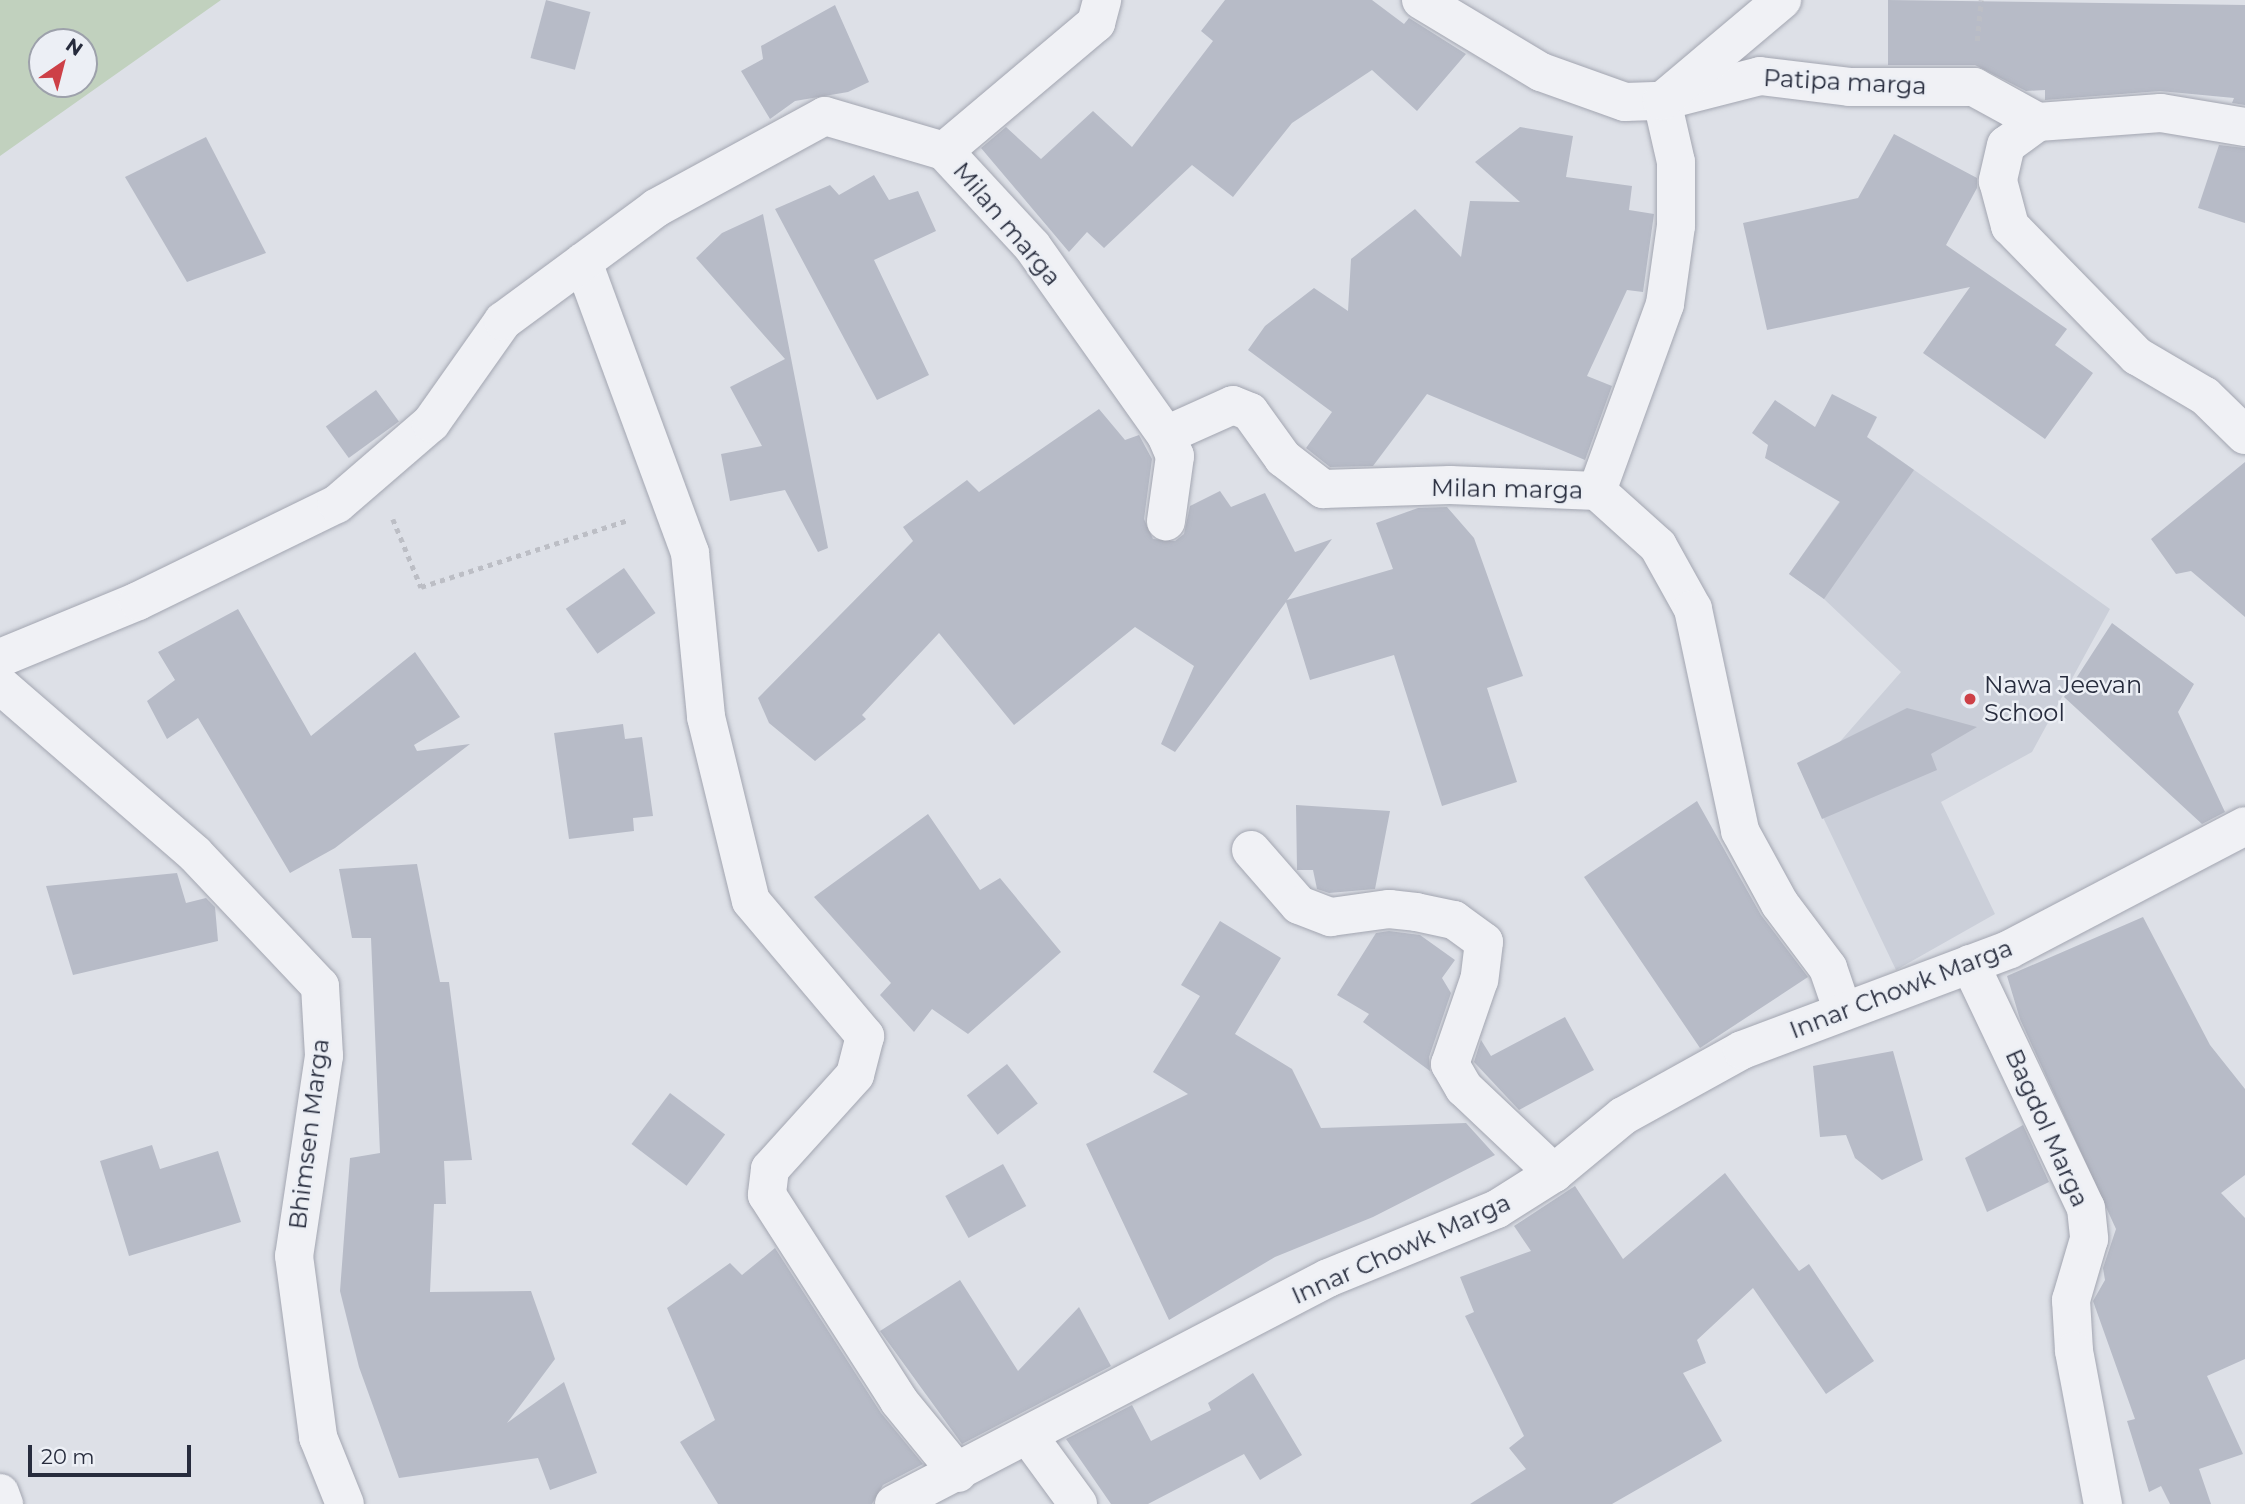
<!DOCTYPE html>
<html>
<head>
<meta charset="utf-8">
<style>
	body { margin:0 }
	#map { position:relative; width:2245px; height:1504px; overflow:hidden; background:#dde0e7; font-family:Montserrat,sans-serif }
	div>[style] { position:absolute }
	[style*='--x'] { left:calc(var(--x)*1px); top:calc(var(--y)*1px); width:calc(var(--w)*1px); rotate:calc(var(--a)*1deg) }
	.built>* { inset:0; background:#cbcfd9 }
	.green>* { inset:0; background:#c1d1be }
	.building>* { inset:0; background:#b7bbc7; transform-origin:0 0 }
	.path>* { height:4.5px; margin-top:-2.25px; transform-origin:0; background:repeating-linear-gradient(90deg,#bcbec5 0 5px,transparent 0 10px) }
	.roads { filter:drop-shadow(0 0 2px #a3a6b1) drop-shadow(0 0 2px #a3a6b1) }
	.street>* { height:38px; margin:-19px; padding:0 19px; transform-origin:19px; border-radius:19px; background:#f0f1f5 }
	.dots>* { width:19px; height:19px; translate:-50% -50%; box-sizing:border-box; border:4px solid #eceff5; border-radius:50% }
	span { translate:-50% -50%; white-space:nowrap; text-align:center; line-height:1.15; -webkit-text-stroke:5px #eceff5; paint-order:stroke }
	.street-label { font-size:24px; color:#272c3d }
	.poi-label { font-size:24px; color:#272c3d }
	.left { translate:0 -50%; text-align:left }
	.north { position:absolute; left:28px; top:28px; width:70px; height:70px; box-sizing:border-box; background:#eceff5; border:2px solid #9da1ab; border-radius:50%; rotate:35deg; font-size:19px; font-weight:700; line-height:28px; text-align:center; color:#272c3d }
	.north::after { content:''; display:block; margin:auto; width:24px; height:32px; background:#cd4047; clip-path:polygon(50% 0,100% 100%,50% 72%,0 100%) }
	.scale { position:absolute; left:28px; top:1445px; width:163px; height:32px; box-sizing:border-box; border:4px solid #272c3d; border-top:0; padding-left:9px; font-size:21px; line-height:24px; white-space:nowrap; color:#272c3d; -webkit-text-stroke:5px #eceff5; paint-order:stroke }
</style>
</head>
<body>
<div id="map">
	<div class="built">
		<div style="clip-path:polygon(1879px 445px,2110px 609px,2032px 752px,1941px 802px,1995px 914px,1896px 970px,1797px 763px,1837px 745px,1901px 672px,1824px 599px,1789px 574px)"></div>
	</div>
	<div class="green">
		<div style="clip-path:polygon(evenodd,0 0,221px 0,0 156px,0 0,42px 42px,84px 42px,84px 84px,42px 84px,42px 42px)"></div>
	</div>
	<div class="building">
		<div style="left:546px;top:0;width:46px;height:60px;rotate:15deg"></div>
		<div style="clip-path:polygon(1225px 0,1372px 0,1404px 24px,1409px 18px,1466px 54px,1417px 111px,1372px 70px,1292px 123px,1233px 197px,1192px 165px,1104px 248px,1087px 232px,1069px 252px,981px 148px,1006px 127px,1041px 159px,1093px 111px,1132px 147px,1213px 41px,1201px 31px)"></div>
		<div style="clip-path:polygon(1888px 0,2245px 5px,2245px 105px,2232px 103px,2234px 98px,2160px 91px,2045px 100px,2045px 90px,2026px 91px,1975px 65px,1888px 65px)"></div>
		<div style="clip-path:polygon(835px 5px,869px 82px,848px 92px,795px 101px,770px 119px,741px 71px,763px 59px,761px 46px)"></div>
		<div style="clip-path:polygon(1520px 127px,1573px 136px,1566px 177px,1632px 186px,1629px 210px,1654px 214px,1643px 292px,1627px 290px,1587px 376px,1612px 386px,1585px 460px,1427px 394px,1373px 466px,1330px 467px,1306px 448px,1332px 412px,1248px 350px,1265px 326px,1314px 288px,1348px 311px,1351px 259px,1415px 209px,1461px 257px,1470px 201px,1520px 202px,1475px 162px)"></div>
		<div style="clip-path:polygon(1894px 134px,1977px 178px,1977px 188px,1946px 245px,2067px 329px,2055px 345px,2093px 373px,2045px 439px,1923px 353px,1970px 287px,1767px 330px,1743px 223px,1858px 198px)"></div>
		<div style="clip-path:polygon(206px 137px,266px 253px,187px 282px,125px 177px)"></div>
		<div style="clip-path:polygon(2219px 145px,2245px 148px,2245px 223px,2198px 208px)"></div>
		<div style="clip-path:polygon(874px 175px,889px 200px,918px 191px,936px 231px,874px 260px,929px 375px,877px 400px,775px 209px,830px 185px,839px 195px)"></div>
		<div style="clip-path:polygon(763px 214px,828px 548px,818px 552px,785px 490px,730px 501px,721px 454px,762px 446px,730px 387px,785px 359px,696px 258px,722px 233px)"></div>
		<div style="left:376px;top:390px;width:39px;height:62px;rotate:54deg"></div>
		<div style="clip-path:polygon(1832px 394px,1877px 417px,1867px 437px,1914px 470px,1824px 599px,1789px 574px,1840px 502px,1765px 458px,1768px 445px,1752px 433px,1775px 400px,1815px 427px)"></div>
		<div style="clip-path:polygon(1099px 409px,1125px 440px,1139px 435px,1152px 459px,1144px 519px,1153px 539px,1175px 541px,1184px 534px,1190px 506px,1220px 491px,1231px 507px,1265px 493px,1295px 552px,1332px 539px,1287px 600px,1393px 569px,1376px 523px,1418px 508px,1447px 507px,1474px 538px,1523px 676px,1487px 688px,1517px 782px,1442px 806px,1394px 655px,1310px 680px,1286px 602px,1175px 752px,1161px 744px,1194px 666px,1135px 627px,1014px 725px,939px 633px,862px 715px,866px 719px,815px 761px,769px 723px,758px 698px,913px 541px,903px 527px,967px 480px,979px 492px)"></div>
		<div style="clip-path:polygon(2245px 462px,2245px 617px,2191px 571px,2176px 574px,2151px 539px)"></div>
		<div style="left:624px;top:568px;width:55px;height:71px;rotate:55deg"></div>
		<div style="clip-path:polygon(238px 609px,311px 736px,415px 652px,460px 717px,414px 745px,417px 751px,470px 744px,335px 848px,290px 873px,198px 718px,167px 739px,147px 701px,175px 680px,158px 652px)"></div>
		<div style="clip-path:polygon(2112px 623px,2194px 684px,2178px 712px,2225px 812px,2202px 824px,2064px 697px)"></div>
		<div style="clip-path:polygon(1907px 708px,1977px 727px,1931px 754px,1937px 770px,1822px 819px,1797px 763px)"></div>
		<div style="clip-path:polygon(623px 724px,625px 739px,642px 737px,653px 816px,633px 818px,634px 831px,569px 839px,554px 733px)"></div>
		<div style="clip-path:polygon(1697px 801px,1761px 915px,1808px 977px,1700px 1048px,1584px 877px)"></div>
		<div style="clip-path:polygon(1296px 805px,1390px 811px,1375px 889px,1329px 893px,1317px 889px,1313px 870px,1297px 870px)"></div>
		<div style="clip-path:polygon(928px 814px,980px 890px,1000px 878px,1061px 952px,968px 1034px,932px 1009px,914px 1032px,880px 995px,891px 983px,814px 897px)"></div>
		<div style="clip-path:polygon(417px 864px,440px 982px,449px 982px,472px 1160px,444px 1161px,446px 1204px,434px 1204px,430px 1292px,531px 1291px,555px 1359px,507px 1423px,564px 1382px,597px 1473px,550px 1490px,538px 1458px,399px 1478px,359px 1367px,340px 1291px,350px 1158px,380px 1153px,371px 938px,352px 938px,339px 869px)"></div>
		<div style="clip-path:polygon(177px 873px,186px 903px,206px 898px,215px 907px,218px 941px,73px 975px,46px 886px)"></div>
		<div style="clip-path:polygon(2143px 917px,2210px 1045px,2245px 1089px,2245px 1175px,2221px 1193px,2245px 1218px,2245px 1359px,2207px 1376px,2243px 1454px,2199px 1469px,2211px 1504px,2170px 1504px,2161px 1486px,2149px 1492px,2127px 1421px,2135px 1419px,2093px 1301px,2105px 1280px,2103px 1268px,2116px 1229px,2020px 1019px,2007px 976px)"></div>
		<div style="clip-path:polygon(1220px 921px,1281px 958px,1235px 1034px,1292px 1069px,1321px 1128px,1466px 1123px,1495px 1155px,1373px 1217px,1275px 1257px,1169px 1320px,1086px 1144px,1188px 1094px,1153px 1072px,1200px 996px,1181px 985px)"></div>
		<div style="clip-path:polygon(1389px 931px,1420px 935px,1455px 960px,1442px 978px,1451px 993px,1429px 1057px,1430px 1071px,1363px 1022px,1369px 1014px,1337px 995px,1376px 933px)"></div>
		<div style="clip-path:polygon(1565px 1017px,1594px 1070px,1519px 1110px,1474px 1062px,1481px 1040px,1491px 1056px)"></div>
		<div style="clip-path:polygon(1893px 1051px,1923px 1160px,1882px 1180px,1855px 1158px,1846px 1135px,1820px 1137px,1813px 1066px)"></div>
		<div style="left:1007px;top:1064px;width:50px;height:51px;rotate:52deg"></div>
		<div style="left:670px;top:1093px;width:69px;height:64px;rotate:37deg"></div>
		<div style="clip-path:polygon(2023px 1125px,2049px 1182px,1987px 1212px,1965px 1158px)"></div>
		<div style="clip-path:polygon(152px 1145px,160px 1169px,218px 1151px,241px 1222px,129px 1256px,100px 1161px)"></div>
		<div style="left:1003px;top:1164px;width:48px;height:66px;rotate:61deg"></div>
		<div style="clip-path:polygon(1725px 1173px,1799px 1271px,1809px 1264px,1874px 1361px,1826px 1394px,1753px 1288px,1697px 1340px,1706px 1363px,1683px 1373px,1722px 1441px,1612px 1504px,1470px 1504px,1526px 1469px,1509px 1448px,1524px 1436px,1465px 1316px,1474px 1312px,1460px 1277px,1531px 1251px,1514px 1226px,1575px 1186px,1623px 1259px)"></div>
		<div style="clip-path:polygon(775px 1248px,881px 1413px,923px 1464px,883px 1485px,872px 1504px,718px 1504px,680px 1442px,715px 1420px,667px 1308px,730px 1263px,742px 1275px)"></div>
		<div style="clip-path:polygon(960px 1280px,1018px 1371px,1079px 1307px,1111px 1366px,962px 1444px,880px 1331px)"></div>
		<div style="clip-path:polygon(1253px 1373px,1302px 1455px,1260px 1480px,1244px 1454px,1148px 1504px,1111px 1504px,1066px 1439px,1132px 1405px,1151px 1441px,1211px 1410px,1208px 1403px)"></div>
	</div>
	<div class="path">
		<div style="--x:1977;--y:41;--w:41;--a:-84.4"></div>
		<div style="--x:393;--y:519;--w:74;--a:67.6"></div>
		<div style="--x:421;--y:587;--w:219;--a:-17.9"></div>
	</div>
	<div class="roads">
		<div class="street">
			<div style="--x:1421;--y:0;--w:140;--a:31"></div>
			<div style="--x:1541;--y:72;--w:89;--a:19.7"></div>
			<div style="--x:1625;--y:102;--w:37;--a:-2"></div>
			<div style="--x:1662;--y:101;--w:101;--a:-14.3"></div>
			<div style="--x:1760;--y:76;--w:90;--a:7"></div>
			<div style="--x:1849;--y:87;--w:125;--a:0"></div>
			<div style="--x:1974;--y:87;--w:73;--a:28.7"></div>
			<div style="--x:2038;--y:122;--w:123;--a:-4.2"></div>
			<div style="--x:2161;--y:113;--w:85;--a:9.5"></div>
			<div style="--x:2038;--y:122;--w:39;--a:144"></div>
			<div style="--x:2006;--y:145;--w:37;--a:103"></div>
			<div style="--x:1998;--y:181;--w:47;--a:75.1"></div>
			<div style="--x:2010;--y:226;--w:182;--a:45.7"></div>
			<div style="--x:2137;--y:356;--w:79;--a:30.5"></div>
			<div style="--x:2205;--y:396;--w:56;--a:44.3"></div>
			<div style="--x:944;--y:151;--w:129;--a:47.2"></div>
			<div style="--x:1032;--y:246;--w:232;--a:54.7"></div>
			<div style="--x:1166;--y:435;--w:23;--a:67"></div>
			<div style="--x:1175;--y:456;--w:66;--a:97.9"></div>
			<div style="--x:583;--y:262;--w:310;--a:69.8"></div>
			<div style="--x:690;--y:553;--w:165;--a:84.4"></div>
			<div style="--x:706;--y:717;--w:189;--a:76.3"></div>
			<div style="--x:751;--y:901;--w:177;--a:49.8"></div>
			<div style="--x:865;--y:1036;--w:40;--a:104.4"></div>
			<div style="--x:855;--y:1075;--w:127;--a:132.1"></div>
			<div style="--x:770;--y:1169;--w:26;--a:97"></div>
			<div style="--x:767;--y:1195;--w:245;--a:57.3"></div>
			<div style="--x:899;--y:1401;--w:93;--a:50.7"></div>
			<div style="--x:1166;--y:435;--w:73;--a:-24.1"></div>
			<div style="--x:1233;--y:405;--w:18;--a:22"></div>
			<div style="--x:1250;--y:412;--w:57;--a:54.3"></div>
			<div style="--x:1283;--y:458;--w:51;--a:37.8"></div>
			<div style="--x:1323;--y:489;--w:127;--a:-1.8"></div>
			<div style="--x:1450;--y:485;--w:147;--a:2.3"></div>
			<div style="--x:1597;--y:491;--w:82;--a:42"></div>
			<div style="--x:1658;--y:546;--w:72;--a:60.9"></div>
			<div style="--x:1693;--y:609;--w:227;--a:78"></div>
			<div style="--x:1740;--y:831;--w:83;--a:61.3"></div>
			<div style="--x:1780;--y:904;--w:80;--a:53.1"></div>
			<div style="--x:1828;--y:968;--w:43;--a:71.1"></div>
			<div style="--x:1597;--y:491;--w:199;--a:-70"></div>
			<div style="--x:1665;--y:304;--w:79;--a:-82"></div>
			<div style="--x:1676;--y:226;--w:64;--a:-90"></div>
			<div style="--x:1676;--y:162;--w:63;--a:-102.9"></div>
			<div style="--x:1662;--y:101;--w:157;--a:-40.1"></div>
			<div style="--x:0;--y:658;--w:149;--a:-22.4"></div>
			<div style="--x:138;--y:601;--w:221;--a:-26"></div>
			<div style="--x:337;--y:504;--w:124;--a:-40.8"></div>
			<div style="--x:431;--y:423;--w:125;--a:-54.8"></div>
			<div style="--x:503;--y:321;--w:190;--a:-36.4"></div>
			<div style="--x:656;--y:208;--w:192;--a:-28.6"></div>
			<div style="--x:825;--y:116;--w:124;--a:16.4"></div>
			<div style="--x:944;--y:151;--w:199;--a:-40.1"></div>
			<div style="--x:1096;--y:23;--w:24;--a:-75"></div>
			<div style="--x:0;--y:685;--w:258;--a:40.9"></div>
			<div style="--x:195;--y:854;--w:182;--a:46.6"></div>
			<div style="--x:320;--y:986;--w:70;--a:86.7"></div>
			<div style="--x:324;--y:1056;--w:202;--a:98.5"></div>
			<div style="--x:294;--y:1256;--w:183;--a:82.4"></div>
			<div style="--x:318;--y:1437;--w:72;--a:68.1"></div>
			<div style="--x:1251;--y:850;--w:73;--a:48.9"></div>
			<div style="--x:1299;--y:905;--w:34;--a:21"></div>
			<div style="--x:1331;--y:917;--w:59;--a:-7.9"></div>
			<div style="--x:1389;--y:909;--w:27;--a:6"></div>
			<div style="--x:1416;--y:912;--w:39;--a:12"></div>
			<div style="--x:1454;--y:920;--w:37;--a:36"></div>
			<div style="--x:1484;--y:942;--w:38;--a:97"></div>
			<div style="--x:1479;--y:980;--w:89;--a:109"></div>
			<div style="--x:1450;--y:1064;--w:28;--a:60"></div>
			<div style="--x:1464;--y:1088;--w:124;--a:43.4"></div>
			<div style="--x:1970;--y:964;--w:270;--a:64.6"></div>
			<div style="--x:2086;--y:1208;--w:31;--a:84"></div>
			<div style="--x:2089;--y:1239;--w:64;--a:106.4"></div>
			<div style="--x:2071;--y:1300;--w:51;--a:86.6"></div>
			<div style="--x:2074;--y:1351;--w:156;--a:79.3"></div>
			<div style="--x:1029;--y:1437;--w:83;--a:53.8"></div>
			<div style="--x:0;--y:1493;--w:12;--a:70"></div>
			<div style="--x:894;--y:1504;--w:489;--a:-27.5"></div>
			<div style="--x:1328;--y:1278;--w:183;--a:-22.2"></div>
			<div style="--x:1497;--y:1209;--w:67;--a:-32.3"></div>
			<div style="--x:1554;--y:1173;--w:89;--a:-39.6"></div>
			<div style="--x:1623;--y:1116;--w:136;--a:-29"></div>
			<div style="--x:1742;--y:1050;--w:286;--a:-20.6"></div>
			<div style="--x:2010;--y:949;--w:265;--a:-27.6"></div>
		</div>
	</div>
	<div class="dots">
		<div style="left:1970px;top:699px;background:#cd4047"></div>
	</div>
	<div class="street-label">
		<span style="left:1845px;top:82px;rotate:3deg">Patipa marga</span>
		<span style="left:1007px;top:224px;rotate:50deg">Milan marga</span>
		<span style="left:1507px;top:489px;rotate:1deg">Milan marga</span>
		<span style="left:1901px;top:989px;rotate:-21deg">Innar Chowk Marga</span>
		<span style="left:2047px;top:1128px;rotate:66deg">Bagdol Marga</span>
		<span style="left:309px;top:1134px;rotate:-83deg">Bhimsen Marga</span>
		<span style="left:1401px;top:1249px;rotate:-24deg">Innar Chowk Marga</span>
	</div>
	<div class="poi-label">
		<span class="left" style="left:1984px;top:699px">Nawa Jeevan<br>School</span>
	</div>
	<div class="north">N</div>
	<div class="scale">20 m</div>
</div>
</body>
</html>
